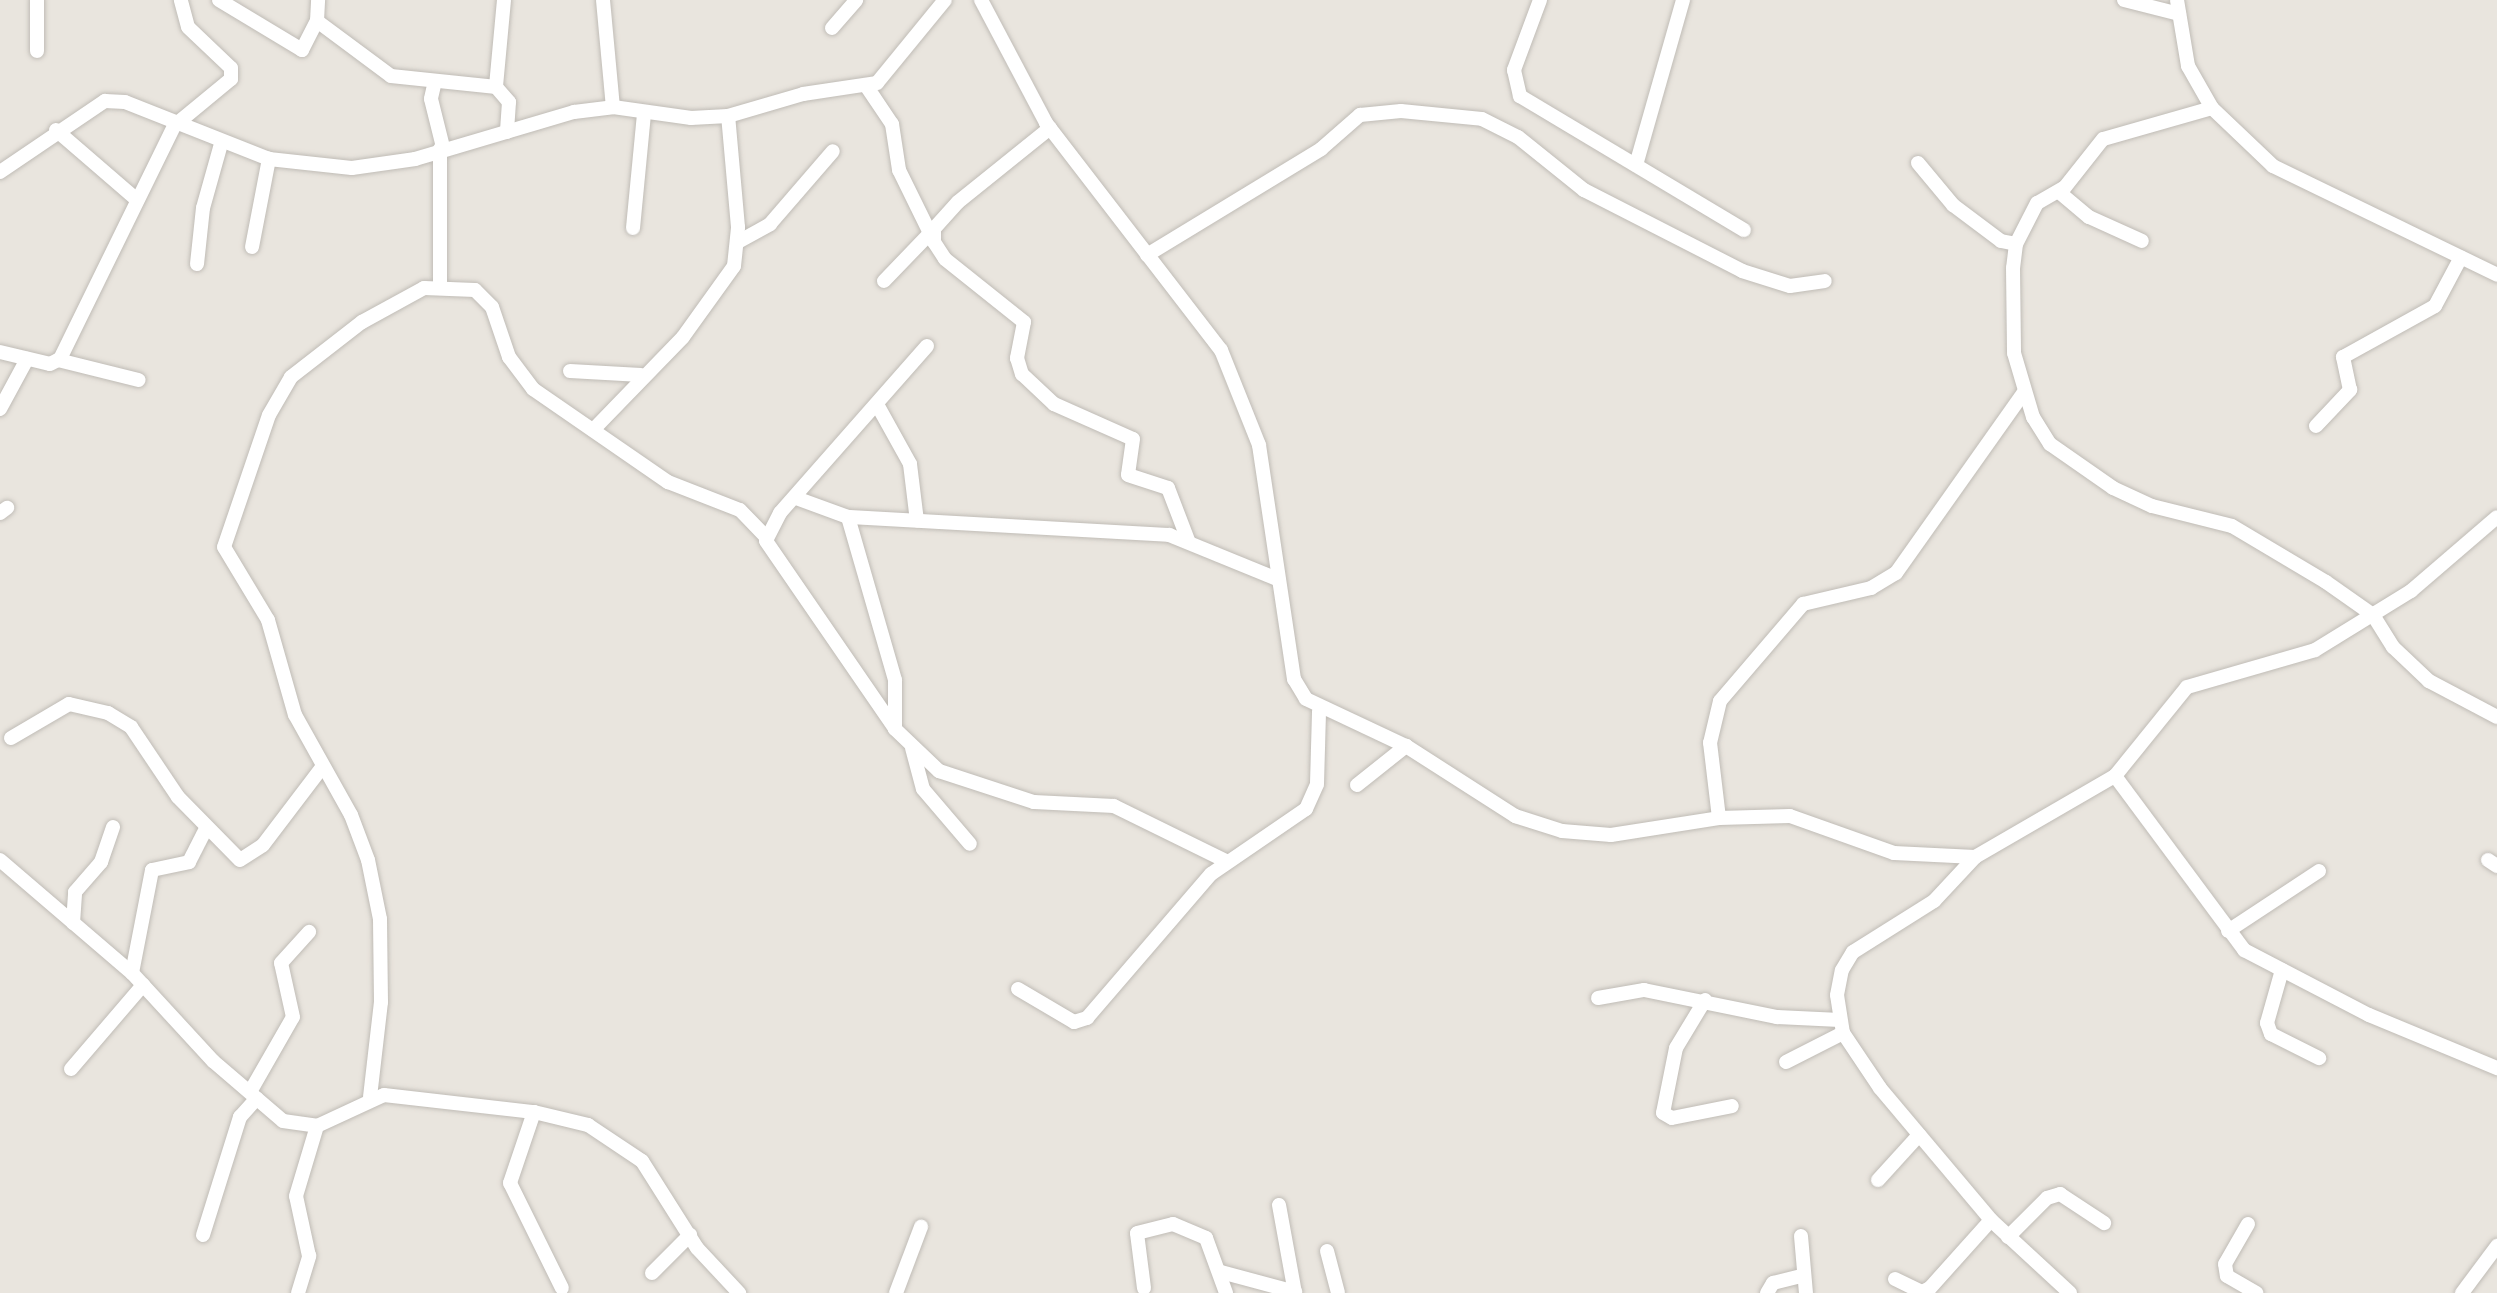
<!DOCTYPE html>
<html>
<head>
<meta charset="utf-8">
<style>
	body { margin:0 }
	#map { position:relative; width:2497px; height:1293px; overflow:hidden; background:#e9e5de; font-family:Quicksand,sans-serif }
	div>[style] { position:absolute }
	[style*='--x'] { left:calc(var(--x)*1px); top:calc(var(--y)*1px); width:calc(var(--w)*1px); rotate:calc(var(--a)*1deg) }
	.roads { filter:drop-shadow(0 0 2px #c0bcb6) drop-shadow(0 0 2px #c0bcb6) }
	.minor>* { height:14px; margin:-7px; padding:0 7px; transform-origin:7px; border-radius:7px; background:#fff }
	span { translate:-50% -50%; white-space:nowrap; text-align:center; line-height:1.15; -webkit-text-stroke:7px #f6f2eb; paint-order:stroke }
</style>
</head>
<body>
<div id="map">
	<div class="roads">
		<div class="minor">
			<div style="--x:219;--y:0;--w:97;--a:31.1"></div>
			<div style="--x:302;--y:50;--w:33;--a:-63"></div>
			<div style="--x:317;--y:21;--w:21;--a:-87"></div>
			<div style="--x:504;--y:0;--w:87;--a:95.3"></div>
			<div style="--x:496;--y:87;--w:20;--a:49"></div>
			<div style="--x:509;--y:102;--w:30;--a:94"></div>
			<div style="--x:603;--y:0;--w:107;--a:84.7"></div>
			<div style="--x:981;--y:0;--w:139;--a:62.1"></div>
			<div style="--x:1046;--y:123;--w:287;--a:52.4"></div>
			<div style="--x:1221;--y:350;--w:102;--a:68.2"></div>
			<div style="--x:1259;--y:445;--w:237;--a:81.5"></div>
			<div style="--x:1294;--y:679;--w:23;--a:59"></div>
			<div style="--x:1306;--y:699;--w:110;--a:25.2"></div>
			<div style="--x:1406;--y:746;--w:130;--a:32.7"></div>
			<div style="--x:1515;--y:816;--w:49;--a:17.7"></div>
			<div style="--x:1562;--y:831;--w:49;--a:4.7"></div>
			<div style="--x:1611;--y:835;--w:109;--a:-8.9"></div>
			<div style="--x:1719;--y:818;--w:71;--a:-1.6"></div>
			<div style="--x:1790;--y:816;--w:110;--a:19.6"></div>
			<div style="--x:1894;--y:853;--w:81;--a:2.8"></div>
			<div style="--x:1540;--y:0;--w:75;--a:110.4"></div>
			<div style="--x:1514;--y:70;--w:27;--a:77"></div>
			<div style="--x:1520;--y:96;--w:261;--a:30.9"></div>
			<div style="--x:2124;--y:0;--w:57;--a:14.3"></div>
			<div style="--x:2177;--y:0;--w:67;--a:80.5"></div>
			<div style="--x:2188;--y:66;--w:48;--a:60.3"></div>
			<div style="--x:2212;--y:108;--w:84;--a:43.6"></div>
			<div style="--x:2273;--y:166;--w:249;--a:25.9"></div>
			<div style="--x:317;--y:21;--w:92;--a:36.6"></div>
			<div style="--x:391;--y:76;--w:106;--a:6"></div>
			<div style="--x:832;--y:28;--w:37;--a:-49"></div>
			<div style="--x:37;--y:51;--w:51;--a:-90"></div>
			<div style="--x:435;--y:81;--w:18;--a:103"></div>
			<div style="--x:431;--y:99;--w:49;--a:76"></div>
			<div style="--x:867;--y:87;--w:45;--a:56"></div>
			<div style="--x:892;--y:124;--w:47;--a:81.3"></div>
			<div style="--x:899;--y:170;--w:70;--a:63.8"></div>
			<div style="--x:2212;--y:108;--w:113;--a:164.1"></div>
			<div style="--x:2103;--y:139;--w:61;--a:128.4"></div>
			<div style="--x:2065;--y:187;--w:32;--a:150"></div>
			<div style="--x:2037;--y:203;--w:46;--a:117.1"></div>
			<div style="--x:2016;--y:244;--w:24;--a:97"></div>
			<div style="--x:2013;--y:268;--w:85;--a:89.3"></div>
			<div style="--x:2014;--y:353;--w:67;--a:73.5"></div>
			<div style="--x:2033;--y:417;--w:32;--a:58"></div>
			<div style="--x:2050;--y:444;--w:77;--a:34.9"></div>
			<div style="--x:2113;--y:488;--w:43;--a:24.8"></div>
			<div style="--x:2152;--y:506;--w:82;--a:14"></div>
			<div style="--x:2232;--y:526;--w:109;--a:30.8"></div>
			<div style="--x:2326;--y:582;--w:57;--a:35.1"></div>
			<div style="--x:2373;--y:615;--w:38;--a:58"></div>
			<div style="--x:2393;--y:647;--w:50;--a:43.4"></div>
			<div style="--x:2429;--y:681;--w:77;--a:27.9"></div>
			<div style="--x:1050;--y:128;--w:118;--a:141.2"></div>
			<div style="--x:958;--y:202;--w:36;--a:132"></div>
			<div style="--x:934;--y:229;--w:13;--a:90"></div>
			<div style="--x:934;--y:242;--w:20;--a:57"></div>
			<div style="--x:945;--y:259;--w:101;--a:38.6"></div>
			<div style="--x:1024;--y:322;--w:37;--a:101"></div>
			<div style="--x:1017;--y:358;--w:17;--a:73"></div>
			<div style="--x:1022;--y:374;--w:44;--a:43.2"></div>
			<div style="--x:1054;--y:404;--w:86;--a:23.9"></div>
			<div style="--x:1133;--y:439;--w:36;--a:98"></div>
			<div style="--x:1128;--y:475;--w:42;--a:18"></div>
			<div style="--x:1168;--y:488;--w:56;--a:69"></div>
			<div style="--x:56;--y:130;--w:106;--a:40.8"></div>
			<div style="--x:440;--y:149;--w:137;--a:90"></div>
			<div style="--x:1918;--y:163;--w:55;--a:50.2"></div>
			<div style="--x:1953;--y:205;--w:60;--a:36.9"></div>
			<div style="--x:2001;--y:241;--w:15;--a:11"></div>
			<div style="--x:1636;--y:165;--w:172;--a:-74.1"></div>
			<div style="--x:0;--y:172;--w:127;--a:-34.1"></div>
			<div style="--x:105;--y:101;--w:20;--a:3"></div>
			<div style="--x:125;--y:102;--w:155;--a:21.6"></div>
			<div style="--x:269;--y:159;--w:83;--a:6.2"></div>
			<div style="--x:352;--y:168;--w:64;--a:-8.1"></div>
			<div style="--x:415;--y:159;--w:166;--a:-16.5"></div>
			<div style="--x:574;--y:112;--w:39;--a:-7"></div>
			<div style="--x:613;--y:107;--w:79;--a:8"></div>
			<div style="--x:691;--y:118;--w:37;--a:-3"></div>
			<div style="--x:728;--y:116;--w:78;--a:-16.3"></div>
			<div style="--x:803;--y:94;--w:75;--a:-8.5"></div>
			<div style="--x:877;--y:83;--w:107;--a:-50.7"></div>
			<div style="--x:2059;--y:192;--w:39;--a:40"></div>
			<div style="--x:2089;--y:217;--w:58;--a:24.4"></div>
			<div style="--x:633;--y:228;--w:116;--a:-84.5"></div>
			<div style="--x:738;--y:242;--w:37;--a:-29"></div>
			<div style="--x:770;--y:224;--w:96;--a:-49.2"></div>
			<div style="--x:252;--y:247;--w:90;--a:-79.1"></div>
			<div style="--x:1147;--y:255;--w:204;--a:-31.3"></div>
			<div style="--x:1321;--y:149;--w:52;--a:-41.1"></div>
			<div style="--x:1360;--y:115;--w:41;--a:-5.6"></div>
			<div style="--x:1401;--y:111;--w:81;--a:5.6"></div>
			<div style="--x:1482;--y:119;--w:40;--a:26.6"></div>
			<div style="--x:1518;--y:137;--w:85;--a:38.8"></div>
			<div style="--x:1584;--y:190;--w:178;--a:27.1"></div>
			<div style="--x:1742;--y:271;--w:50;--a:17.4"></div>
			<div style="--x:1790;--y:286;--w:35;--a:-8"></div>
			<div style="--x:197;--y:264;--w:56;--a:-83.9"></div>
			<div style="--x:203;--y:208;--w:66;--a:-74.3"></div>
			<div style="--x:884;--y:281;--w:72;--a:-46.1"></div>
			<div style="--x:927;--y:346;--w:222;--a:131.4"></div>
			<div style="--x:780;--y:513;--w:31;--a:117"></div>
			<div style="--x:766;--y:541;--w:228;--a:55.5"></div>
			<div style="--x:895;--y:729;--w:61;--a:43.7"></div>
			<div style="--x:939;--y:771;--w:100;--a:18.1"></div>
			<div style="--x:1034;--y:802;--w:80;--a:2.9"></div>
			<div style="--x:1114;--y:806;--w:125;--a:26.2"></div>
			<div style="--x:0;--y:352;--w:51;--a:13.5"></div>
			<div style="--x:50;--y:364;--w:11;--a:-27"></div>
			<div style="--x:60;--y:359;--w:259;--a:-63.9"></div>
			<div style="--x:174;--y:126;--w:74;--a:-39.5"></div>
			<div style="--x:231;--y:79;--w:11;--a:-90"></div>
			<div style="--x:231;--y:68;--w:59;--a:-136.4"></div>
			<div style="--x:188;--y:27;--w:28;--a:-105"></div>
			<div style="--x:58;--y:360;--w:83;--a:13.9"></div>
			<div style="--x:570;--y:371;--w:71;--a:3.2"></div>
			<div style="--x:879;--y:408;--w:64;--a:61"></div>
			<div style="--x:910;--y:464;--w:57;--a:83"></div>
			<div style="--x:0;--y:409;--w:57;--a:-61.6"></div>
			<div style="--x:2316;--y:426;--w:50;--a:-46.6"></div>
			<div style="--x:2350;--y:390;--w:34;--a:-102"></div>
			<div style="--x:2343;--y:357;--w:105;--a:-29"></div>
			<div style="--x:2435;--y:306;--w:55;--a:-62"></div>
			<div style="--x:593;--y:430;--w:129;--a:-45.9"></div>
			<div style="--x:683;--y:337;--w:87;--a:-54.3"></div>
			<div style="--x:734;--y:266;--w:39;--a:-84"></div>
			<div style="--x:738;--y:227;--w:111;--a:-95.1"></div>
			<div style="--x:796;--y:498;--w:55;--a:20.1"></div>
			<div style="--x:848;--y:517;--w:322;--a:3.2"></div>
			<div style="--x:1169;--y:535;--w:117;--a:22.2"></div>
			<div style="--x:0;--y:513;--w:9;--a:-36"></div>
			<div style="--x:848;--y:517;--w:170;--a:73.9"></div>
			<div style="--x:895;--y:680;--w:49;--a:90"></div>
			<div style="--x:11;--y:738;--w:67;--a:-30.4"></div>
			<div style="--x:69;--y:704;--w:40;--a:13"></div>
			<div style="--x:108;--y:713;--w:27;--a:31"></div>
			<div style="--x:131;--y:727;--w:84;--a:56.1"></div>
			<div style="--x:178;--y:797;--w:88;--a:45.5"></div>
			<div style="--x:240;--y:860;--w:27;--a:-33"></div>
			<div style="--x:263;--y:845;--w:99;--a:-52.8"></div>
			<div style="--x:912;--y:748;--w:42;--a:75"></div>
			<div style="--x:923;--y:789;--w:72;--a:49.5"></div>
			<div style="--x:2115;--y:776;--w:217;--a:53.4"></div>
			<div style="--x:2244;--y:950;--w:141;--a:27.5"></div>
			<div style="--x:2369;--y:1015;--w:139;--a:22.5"></div>
			<div style="--x:1357;--y:785;--w:63;--a:-38.5"></div>
			<div style="--x:1719;--y:818;--w:76;--a:-96.8"></div>
			<div style="--x:1710;--y:743;--w:43;--a:-76.6"></div>
			<div style="--x:1720;--y:701;--w:128;--a:-49.4"></div>
			<div style="--x:1803;--y:604;--w:70;--a:-13.2"></div>
			<div style="--x:1871;--y:588;--w:29;--a:-31"></div>
			<div style="--x:1896;--y:573;--w:222;--a:-54.7"></div>
			<div style="--x:0;--y:860;--w:174;--a:40.6"></div>
			<div style="--x:132;--y:973;--w:120;--a:47.4"></div>
			<div style="--x:213;--y:1061;--w:92;--a:40.6"></div>
			<div style="--x:283;--y:1121;--w:34;--a:8"></div>
			<div style="--x:317;--y:1126;--w:74;--a:-24.8"></div>
			<div style="--x:384;--y:1095;--w:151;--a:6.5"></div>
			<div style="--x:534;--y:1112;--w:56;--a:13.5"></div>
			<div style="--x:588;--y:1125;--w:65;--a:33.7"></div>
			<div style="--x:642;--y:1161;--w:103;--a:57.7"></div>
			<div style="--x:697;--y:1248;--w:62;--a:47"></div>
			<div style="--x:2488;--y:860;--w:11;--a:34"></div>
			<div style="--x:73;--y:923;--w:31;--a:-86"></div>
			<div style="--x:75;--y:892;--w:40;--a:-49"></div>
			<div style="--x:101;--y:862;--w:37;--a:-71"></div>
			<div style="--x:2228;--y:931;--w:109;--a:-33.4"></div>
			<div style="--x:2282;--y:970;--w:55;--a:105.8"></div>
			<div style="--x:2267;--y:1023;--w:12;--a:70"></div>
			<div style="--x:2271;--y:1034;--w:54;--a:26.6"></div>
			<div style="--x:132;--y:973;--w:105;--a:-79"></div>
			<div style="--x:152;--y:870;--w:38;--a:-12"></div>
			<div style="--x:189;--y:862;--w:39;--a:-63"></div>
			<div style="--x:1018;--y:989;--w:65;--a:30.5"></div>
			<div style="--x:1074;--y:1022;--w:14;--a:-17"></div>
			<div style="--x:1087;--y:1018;--w:190;--a:-49.3"></div>
			<div style="--x:1211;--y:874;--w:115;--a:-34.4"></div>
			<div style="--x:1306;--y:809;--w:27;--a:-66"></div>
			<div style="--x:1317;--y:784;--w:73;--a:-88.4"></div>
			<div style="--x:1598;--y:998;--w:47;--a:-9.9"></div>
			<div style="--x:1644;--y:990;--w:136;--a:11.5"></div>
			<div style="--x:1777;--y:1017;--w:63;--a:2.7"></div>
			<div style="--x:1705;--y:1000;--w:56;--a:121.1"></div>
			<div style="--x:1676;--y:1048;--w:66;--a:101.3"></div>
			<div style="--x:1663;--y:1113;--w:10;--a:29"></div>
			<div style="--x:1672;--y:1118;--w:61;--a:-11.3"></div>
			<div style="--x:1786;--y:1062;--w:64;--a:-27"></div>
			<div style="--x:71;--y:1069;--w:111;--a:-49.4"></div>
			<div style="--x:250;--y:1092;--w:86;--a:-60.2"></div>
			<div style="--x:293;--y:1017;--w:55;--a:-102.5"></div>
			<div style="--x:281;--y:963;--w:42;--a:-47.9"></div>
			<div style="--x:370;--y:1097;--w:96;--a:-83.4"></div>
			<div style="--x:381;--y:1002;--w:83;--a:-90.7"></div>
			<div style="--x:380;--y:919;--w:60;--a:-101.5"></div>
			<div style="--x:368;--y:860;--w:48;--a:-110.7"></div>
			<div style="--x:351;--y:815;--w:115;--a:-119.2"></div>
			<div style="--x:295;--y:715;--w:99;--a:-105.9"></div>
			<div style="--x:268;--y:620;--w:85;--a:-121.1"></div>
			<div style="--x:224;--y:547;--w:139;--a:-71.2"></div>
			<div style="--x:269;--y:415;--w:44;--a:-59.9"></div>
			<div style="--x:291;--y:377;--w:90;--a:-37.8"></div>
			<div style="--x:362;--y:322;--w:71;--a:-28.7"></div>
			<div style="--x:424;--y:288;--w:51;--a:2.2"></div>
			<div style="--x:475;--y:290;--w:24;--a:45"></div>
			<div style="--x:492;--y:307;--w:53;--a:71.2"></div>
			<div style="--x:509;--y:357;--w:40;--a:53"></div>
			<div style="--x:533;--y:389;--w:164;--a:34.6"></div>
			<div style="--x:668;--y:482;--w:77;--a:21.3"></div>
			<div style="--x:740;--y:510;--w:36;--a:46"></div>
			<div style="--x:534;--y:1112;--w:75;--a:108.7"></div>
			<div style="--x:510;--y:1183;--w:117;--a:63.7"></div>
			<div style="--x:1878;--y:1180;--w:61;--a:-47.7"></div>
			<div style="--x:1279;--y:1205;--w:89;--a:79.7"></div>
			<div style="--x:2248;--y:1224;--w:46;--a:119.9"></div>
			<div style="--x:2225;--y:1264;--w:12;--a:81"></div>
			<div style="--x:2227;--y:1276;--w:34;--a:30"></div>
			<div style="--x:203;--y:1235;--w:124;--a:-72.6"></div>
			<div style="--x:240;--y:1117;--w:25;--a:-48"></div>
			<div style="--x:1801;--y:1236;--w:57;--a:85"></div>
			<div style="--x:2008;--y:1237;--w:55;--a:-45"></div>
			<div style="--x:2047;--y:1198;--w:14;--a:-17"></div>
			<div style="--x:2060;--y:1194;--w:53;--a:33.4"></div>
			<div style="--x:1327;--y:1251;--w:43;--a:75.3"></div>
			<div style="--x:1221;--y:1272;--w:77;--a:15.1"></div>
			<div style="--x:652;--y:1273;--w:54;--a:-45"></div>
			<div style="--x:1895;--y:1279;--w:30;--a:26"></div>
			<div style="--x:1922;--y:1292;--w:9;--a:-27"></div>
			<div style="--x:1930;--y:1288;--w:91;--a:-48.1"></div>
			<div style="--x:1144;--y:1288;--w:55;--a:-97.3"></div>
			<div style="--x:1137;--y:1233;--w:37;--a:-14"></div>
			<div style="--x:1173;--y:1224;--w:36;--a:23"></div>
			<div style="--x:1206;--y:1238;--w:59;--a:70"></div>
			<div style="--x:298;--y:1293;--w:39;--a:-73"></div>
			<div style="--x:309;--y:1256;--w:61;--a:-102.2"></div>
			<div style="--x:296;--y:1196;--w:73;--a:-73.3"></div>
			<div style="--x:896;--y:1293;--w:71;--a:-69.3"></div>
			<div style="--x:1767;--y:1293;--w:12;--a:-59"></div>
			<div style="--x:1773;--y:1283;--w:29;--a:-14"></div>
			<div style="--x:2070;--y:1293;--w:108;--a:-137.3"></div>
			<div style="--x:1991;--y:1220;--w:172;--a:-130.1"></div>
			<div style="--x:1880;--y:1088;--w:66;--a:-123.9"></div>
			<div style="--x:1843;--y:1033;--w:38;--a:-99"></div>
			<div style="--x:1837;--y:995;--w:25;--a:-79"></div>
			<div style="--x:1842;--y:970;--w:21;--a:-59"></div>
			<div style="--x:1853;--y:952;--w:96;--a:-32.2"></div>
			<div style="--x:1934;--y:901;--w:60;--a:-47"></div>
			<div style="--x:1975;--y:857;--w:162;--a:-30.1"></div>
			<div style="--x:2115;--y:776;--w:114;--a:-51"></div>
			<div style="--x:2187;--y:687;--w:133;--a:-16.1"></div>
			<div style="--x:2315;--y:650;--w:113;--a:-31.6"></div>
			<div style="--x:2411;--y:591;--w:113;--a:-40.7"></div>
			<div style="--x:2462;--y:1293;--w:59;--a:-53.3"></div>
		</div>
	</div>
</div>
</body>
</html>
